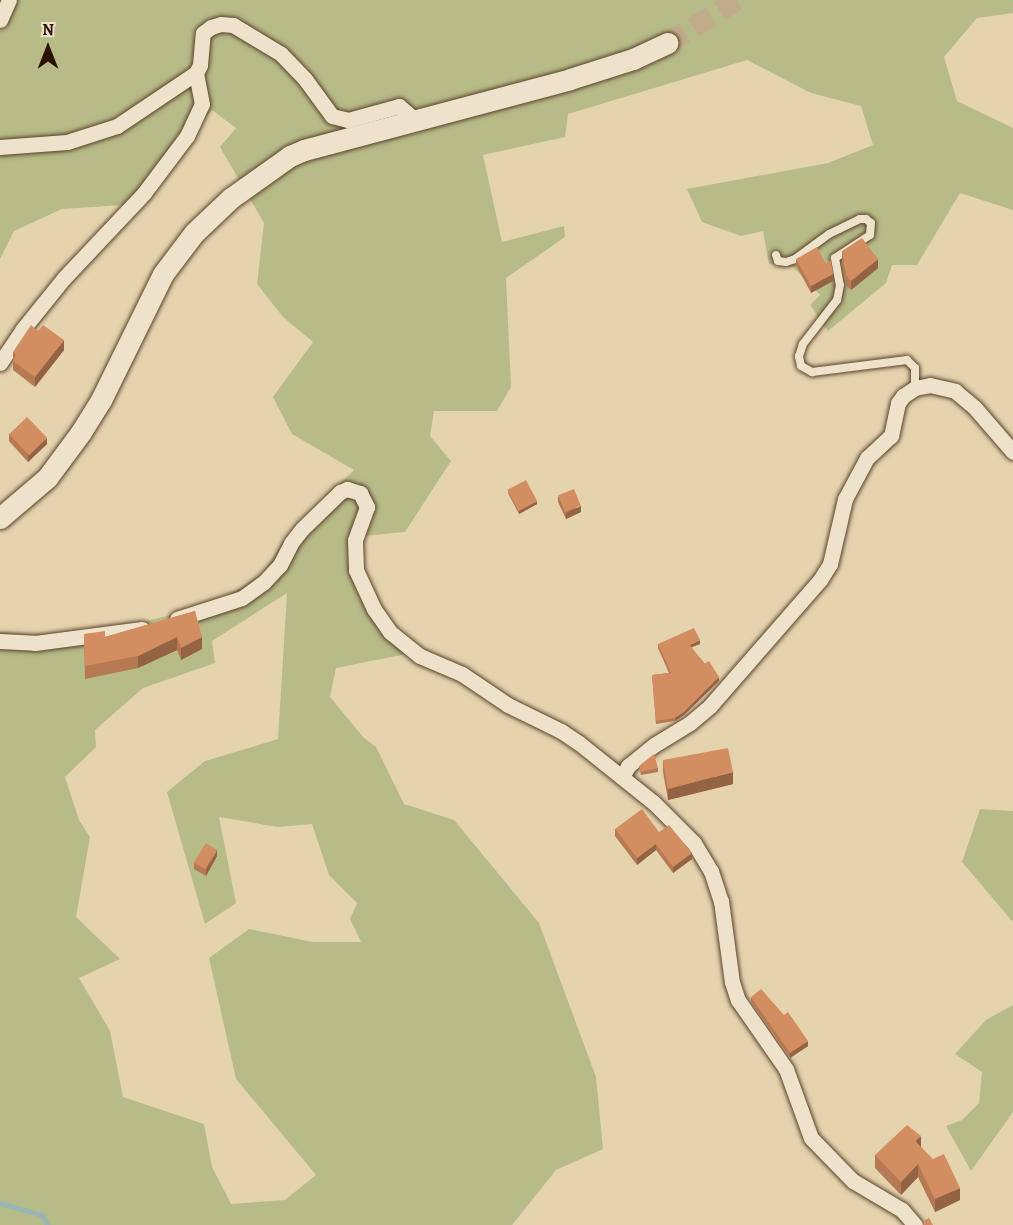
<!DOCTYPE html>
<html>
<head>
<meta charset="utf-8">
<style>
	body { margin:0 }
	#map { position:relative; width:1013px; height:1225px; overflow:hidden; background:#e5d3ae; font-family:Alegreya,serif }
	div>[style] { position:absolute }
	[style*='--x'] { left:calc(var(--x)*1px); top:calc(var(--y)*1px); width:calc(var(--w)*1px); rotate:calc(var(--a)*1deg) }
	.green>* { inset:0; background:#b7bb88 }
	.stream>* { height:4.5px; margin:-2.25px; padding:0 2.25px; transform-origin:2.25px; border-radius:2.25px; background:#99b6b4 }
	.secondary-tunnel>* { height:21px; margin-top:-10.5px; transform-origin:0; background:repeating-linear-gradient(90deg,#c0ac8b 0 21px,transparent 0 31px) }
	.roads { filter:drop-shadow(0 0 2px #5b422c) drop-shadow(0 0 2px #5b422c) }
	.service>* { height:8px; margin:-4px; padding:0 4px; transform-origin:4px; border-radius:4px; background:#eee2ca }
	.minor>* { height:15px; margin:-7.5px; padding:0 7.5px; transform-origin:7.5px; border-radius:7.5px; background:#eee2ca }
	.secondary>* { height:21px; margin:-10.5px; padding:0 10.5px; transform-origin:10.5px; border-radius:10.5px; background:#eee2ca }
	.wall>* { inset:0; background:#b57953 }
	.shaded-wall>* { inset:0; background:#936344 }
	.building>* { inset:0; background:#d28d61; transform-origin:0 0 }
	span { translate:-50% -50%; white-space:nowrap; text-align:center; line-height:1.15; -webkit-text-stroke:5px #eee2ca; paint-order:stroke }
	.north { position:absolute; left:18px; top:18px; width:60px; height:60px; -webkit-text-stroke:4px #eee2ca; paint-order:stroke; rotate:0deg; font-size:16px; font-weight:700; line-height:24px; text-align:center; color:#2d1101 }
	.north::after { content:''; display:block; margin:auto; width:21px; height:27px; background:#2d1101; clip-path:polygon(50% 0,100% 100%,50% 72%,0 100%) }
</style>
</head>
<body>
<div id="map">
	<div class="green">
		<div style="clip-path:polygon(evenodd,0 0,1013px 0,1013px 13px,977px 18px,944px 57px,957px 101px,1013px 128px,1013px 210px,960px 193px,917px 265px,892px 265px,886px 283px,828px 331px,810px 305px,820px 295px,793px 267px,769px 264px,763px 231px,741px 236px,702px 222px,687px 189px,828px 163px,873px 145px,861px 106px,811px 93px,747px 60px,568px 114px,565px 137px,483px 155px,502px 242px,564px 226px,565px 237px,506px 278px,511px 387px,497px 411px,434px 411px,430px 436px,451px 461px,405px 532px,362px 536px,364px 576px,406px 654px,336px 668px,330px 697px,363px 737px,376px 747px,404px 804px,454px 820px,539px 923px,596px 1077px,603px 1149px,556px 1170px,512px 1225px,0 1225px,0 632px,34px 635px,131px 625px,214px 604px,262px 574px,285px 539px,354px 470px,292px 434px,273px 397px,313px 342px,283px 317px,257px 284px,264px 223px,220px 147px,236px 128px,212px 110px,138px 204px,62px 209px,14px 231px,0 259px,0 0,287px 593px,278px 739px,205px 761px,167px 792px,205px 924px,236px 903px,219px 817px,278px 827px,312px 824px,329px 875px,357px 903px,350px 919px,361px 942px,312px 942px,249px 929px,209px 958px,236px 1079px,316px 1175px,285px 1200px,231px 1204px,212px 1167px,204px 1124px,123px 1097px,110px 1031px,79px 978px,120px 959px,76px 917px,90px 837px,79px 820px,65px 777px,96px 747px,95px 730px,143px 688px,215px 663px,212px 641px,287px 593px)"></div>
		<div style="clip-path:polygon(980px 809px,1013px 811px,1013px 922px,962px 862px)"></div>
		<div style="clip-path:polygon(1013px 1005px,1013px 1112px,971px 1171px,946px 1126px,962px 1120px,979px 1103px,982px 1072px,955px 1054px,986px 1020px)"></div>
	</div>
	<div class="stream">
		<div style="--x:0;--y:1203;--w:44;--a:15.9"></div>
		<div style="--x:42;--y:1215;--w:12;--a:59"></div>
	</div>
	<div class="secondary-tunnel">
		<div style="--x:667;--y:43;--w:82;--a:-31.6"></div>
	</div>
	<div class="roads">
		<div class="service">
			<div style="--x:776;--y:255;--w:6;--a:72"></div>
			<div style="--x:778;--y:261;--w:8;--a:7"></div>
			<div style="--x:786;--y:262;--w:9;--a:-18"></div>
			<div style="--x:795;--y:259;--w:42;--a:-36.3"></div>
			<div style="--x:829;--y:234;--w:34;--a:-26"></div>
			<div style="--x:860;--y:219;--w:6;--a:0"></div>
			<div style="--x:866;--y:219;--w:6;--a:39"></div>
			<div style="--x:871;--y:223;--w:12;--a:95"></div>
			<div style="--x:870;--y:235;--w:42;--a:146.7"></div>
			<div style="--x:835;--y:258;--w:27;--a:80"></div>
			<div style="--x:840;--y:285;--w:15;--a:101"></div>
			<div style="--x:837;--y:300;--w:56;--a:127.7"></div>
			<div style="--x:803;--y:344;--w:13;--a:108"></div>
			<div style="--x:799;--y:356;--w:10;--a:79"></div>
			<div style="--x:801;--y:366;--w:13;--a:29"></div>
			<div style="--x:812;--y:372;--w:96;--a:-7.2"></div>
			<div style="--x:907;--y:360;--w:11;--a:45"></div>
			<div style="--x:915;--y:368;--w:20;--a:90"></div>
		</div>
		<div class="minor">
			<div style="--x:0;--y:20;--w:22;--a:-66"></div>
			<div style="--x:0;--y:147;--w:67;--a:-4.3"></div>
			<div style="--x:67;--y:142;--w:52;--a:-17.7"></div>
			<div style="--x:117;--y:126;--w:95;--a:-33.9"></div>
			<div style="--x:196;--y:73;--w:9;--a:-63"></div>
			<div style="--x:200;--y:65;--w:32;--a:-85"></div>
			<div style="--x:203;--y:33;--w:10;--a:-37"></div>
			<div style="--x:211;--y:27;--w:10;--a:-17"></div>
			<div style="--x:221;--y:24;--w:12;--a:5"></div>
			<div style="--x:233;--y:25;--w:56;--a:31.1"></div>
			<div style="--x:281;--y:54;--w:35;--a:46"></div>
			<div style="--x:305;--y:79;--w:46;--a:53.9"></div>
			<div style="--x:332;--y:116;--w:16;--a:14"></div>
			<div style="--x:348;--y:120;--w:53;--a:-15.4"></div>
			<div style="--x:399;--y:106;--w:20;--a:41"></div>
			<div style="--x:0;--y:363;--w:40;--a:-56"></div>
			<div style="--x:22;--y:330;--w:67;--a:-51.1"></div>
			<div style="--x:64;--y:278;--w:117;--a:-46.7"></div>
			<div style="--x:144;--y:193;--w:71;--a:-53"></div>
			<div style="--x:187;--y:136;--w:35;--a:-65"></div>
			<div style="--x:202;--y:104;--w:32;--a:-101"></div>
			<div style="--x:177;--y:619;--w:68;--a:-17.9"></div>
			<div style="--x:242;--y:598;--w:27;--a:-36"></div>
			<div style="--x:264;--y:582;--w:23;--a:-47"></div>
			<div style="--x:280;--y:565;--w:25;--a:-63"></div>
			<div style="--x:291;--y:543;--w:18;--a:-52"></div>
			<div style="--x:302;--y:529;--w:53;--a:-44.2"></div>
			<div style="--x:340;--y:492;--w:8;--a:-23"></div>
			<div style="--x:347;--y:489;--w:14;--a:17"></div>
			<div style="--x:360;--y:493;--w:16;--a:63"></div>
			<div style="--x:367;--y:507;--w:35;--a:110"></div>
			<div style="--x:355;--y:540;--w:30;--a:88"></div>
			<div style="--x:356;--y:570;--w:43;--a:65.2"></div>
			<div style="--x:374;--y:609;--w:28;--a:55"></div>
			<div style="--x:390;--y:632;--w:38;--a:39"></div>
			<div style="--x:420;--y:656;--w:46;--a:23.2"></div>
			<div style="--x:462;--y:674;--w:55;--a:34"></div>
			<div style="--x:508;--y:705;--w:59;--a:26.1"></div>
			<div style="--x:561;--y:731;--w:22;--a:34"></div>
			<div style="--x:579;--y:743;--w:95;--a:38.6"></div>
			<div style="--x:653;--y:802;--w:58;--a:45"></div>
			<div style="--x:694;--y:843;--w:33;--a:59"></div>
			<div style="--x:711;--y:871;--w:32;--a:72"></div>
			<div style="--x:721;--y:901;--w:82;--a:82.3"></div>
			<div style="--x:732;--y:982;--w:19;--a:72"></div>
			<div style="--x:738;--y:1000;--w:84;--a:55.2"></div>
			<div style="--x:786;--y:1069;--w:73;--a:70.1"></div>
			<div style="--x:811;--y:1138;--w:60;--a:45.7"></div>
			<div style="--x:853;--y:1181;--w:57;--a:30.6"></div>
			<div style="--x:902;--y:1210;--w:20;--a:49"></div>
			<div style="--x:0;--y:641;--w:35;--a:3"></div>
			<div style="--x:35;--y:643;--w:108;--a:-7.5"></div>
			<div style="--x:622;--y:777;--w:13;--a:-61"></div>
			<div style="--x:628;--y:766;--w:33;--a:-39"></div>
			<div style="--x:654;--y:745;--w:42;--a:-31.4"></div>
			<div style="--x:690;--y:723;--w:26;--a:-40"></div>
			<div style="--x:710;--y:706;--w:167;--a:-48.9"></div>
			<div style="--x:820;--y:580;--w:19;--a:-58"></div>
			<div style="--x:830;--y:564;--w:67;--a:-77"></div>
			<div style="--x:845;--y:499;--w:47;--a:-61.8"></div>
			<div style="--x:867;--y:458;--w:33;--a:-43"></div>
			<div style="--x:891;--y:436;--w:34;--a:-78"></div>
			<div style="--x:898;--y:403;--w:9;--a:-54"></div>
			<div style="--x:903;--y:396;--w:14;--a:-34"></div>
			<div style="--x:915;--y:388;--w:15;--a:-11"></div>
			<div style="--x:930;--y:385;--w:26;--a:13"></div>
			<div style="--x:955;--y:391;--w:26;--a:40"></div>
			<div style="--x:975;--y:408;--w:58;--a:49.2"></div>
		</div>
		<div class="secondary">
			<div style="--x:0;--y:518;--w:62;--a:-40.4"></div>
			<div style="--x:47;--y:478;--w:57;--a:-53.5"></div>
			<div style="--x:81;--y:432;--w:38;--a:-58"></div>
			<div style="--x:101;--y:400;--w:140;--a:-63.8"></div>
			<div style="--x:163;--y:274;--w:51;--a:-52.9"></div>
			<div style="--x:194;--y:233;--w:51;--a:-43.4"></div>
			<div style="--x:231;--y:198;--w:72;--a:-35.4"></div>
			<div style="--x:290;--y:156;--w:15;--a:-23"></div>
			<div style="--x:304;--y:150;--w:275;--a:-14.9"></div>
			<div style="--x:570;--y:79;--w:66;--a:-17.6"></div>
			<div style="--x:633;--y:59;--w:38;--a:-25"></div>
		</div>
	</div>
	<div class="wall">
		<div style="clip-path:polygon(842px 251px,878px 268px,851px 290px,846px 285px,842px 261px)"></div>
		<div style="clip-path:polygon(796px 259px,833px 281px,811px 293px,796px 265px)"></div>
		<div style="clip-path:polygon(64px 350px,35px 387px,13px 370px,13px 352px)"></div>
		<div style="clip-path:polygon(9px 434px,47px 444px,28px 462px,9px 441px)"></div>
		<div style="clip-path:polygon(508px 490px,537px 504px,519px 514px,508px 493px)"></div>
		<div style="clip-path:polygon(558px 496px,581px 512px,566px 519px,558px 502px)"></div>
		<div style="clip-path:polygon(195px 611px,202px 649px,181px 660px,177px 650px,138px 668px,85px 679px,84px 634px,105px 637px)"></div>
		<div style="clip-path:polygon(658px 644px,700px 644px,691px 647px,719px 681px,684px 715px,675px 721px,656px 724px,652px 675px,669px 673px,658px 648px)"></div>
		<div style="clip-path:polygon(663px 760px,733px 784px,668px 800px,663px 772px)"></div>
		<div style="clip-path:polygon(639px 766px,658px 768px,658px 772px,641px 775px)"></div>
		<div style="clip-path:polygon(615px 829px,659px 832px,692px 859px,673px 873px,656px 850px,637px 865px,615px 836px)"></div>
		<div style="clip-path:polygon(217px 856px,206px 876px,194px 869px,194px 863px)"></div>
		<div style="clip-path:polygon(751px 997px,808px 1046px,790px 1058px,751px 1002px)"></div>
		<div style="clip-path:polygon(921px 1147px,960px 1200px,935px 1212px,918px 1177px,901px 1195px,875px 1168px,875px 1155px)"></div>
	</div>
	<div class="shaded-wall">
		<div style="clip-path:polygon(878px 259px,878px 268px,851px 290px,851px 281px)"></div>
		<div style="clip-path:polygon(833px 274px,833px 281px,811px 293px,811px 286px)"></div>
		<div style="clip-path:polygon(64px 340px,64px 350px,35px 387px,35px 377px)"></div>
		<div style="clip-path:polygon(47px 438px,47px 444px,28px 462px,28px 455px)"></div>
		<div style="clip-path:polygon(537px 501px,537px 504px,519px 514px,519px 510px)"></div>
		<div style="clip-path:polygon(581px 506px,581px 512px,566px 519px,566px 513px)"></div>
		<div style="clip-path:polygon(177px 637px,177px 650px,138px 668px,138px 656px)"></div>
		<div style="clip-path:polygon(202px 637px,202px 649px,181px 660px,181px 648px)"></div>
		<div style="clip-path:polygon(700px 640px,700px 644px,690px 648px,690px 645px)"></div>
		<div style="clip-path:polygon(719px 677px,719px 681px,684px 715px,675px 721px,675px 718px)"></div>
		<div style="clip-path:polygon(733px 772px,733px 784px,668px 800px,668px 789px)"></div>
		<div style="clip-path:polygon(656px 844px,656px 850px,637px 865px,637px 858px)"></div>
		<div style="clip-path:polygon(217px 850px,217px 856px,206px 876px,206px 870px)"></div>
		<div style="clip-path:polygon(692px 853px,692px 859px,673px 873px,673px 867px)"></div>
		<div style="clip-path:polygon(808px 1041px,808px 1046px,790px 1058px,790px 1053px)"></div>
		<div style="clip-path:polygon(921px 1136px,921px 1148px,915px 1141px)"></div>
		<div style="clip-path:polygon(918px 1164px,918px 1177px,901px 1195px,901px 1182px)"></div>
		<div style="clip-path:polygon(960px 1188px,960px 1200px,935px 1212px,935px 1199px)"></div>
	</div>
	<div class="building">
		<div style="clip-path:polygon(862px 238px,878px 259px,851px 281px,846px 275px,842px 251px)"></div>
		<div style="clip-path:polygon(817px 247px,826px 264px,831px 260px,833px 274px,811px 286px,796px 259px)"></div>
		<div style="clip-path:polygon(31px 325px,38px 331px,43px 325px,64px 340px,35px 377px,13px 361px,16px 355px,13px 352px)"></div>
		<div style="left:27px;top:417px;width:29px;height:25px;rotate:46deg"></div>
		<div style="left:526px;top:480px;width:24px;height:21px;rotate:62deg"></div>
		<div style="left:574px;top:489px;width:18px;height:17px;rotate:68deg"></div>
		<div style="clip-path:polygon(195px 611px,202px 637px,181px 648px,177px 637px,138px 656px,85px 666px,84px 634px,105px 631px,105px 637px)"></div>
		<div style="clip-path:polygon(694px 628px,700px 640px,690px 645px,704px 664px,709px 661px,719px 677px,684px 712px,675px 718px,656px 721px,652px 675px,671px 673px,658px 644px)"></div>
		<div style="clip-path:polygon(728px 748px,733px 772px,668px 789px,663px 760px)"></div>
		<div style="clip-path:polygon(654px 754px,658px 768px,641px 772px,639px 766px)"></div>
		<div style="clip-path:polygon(642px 809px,659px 832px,669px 825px,692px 853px,673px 867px,656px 844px,637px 858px,615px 829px)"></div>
		<div style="left:206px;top:843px;width:13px;height:23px;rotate:32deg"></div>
		<div style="clip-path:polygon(761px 989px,784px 1015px,788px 1012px,808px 1041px,790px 1053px,751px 997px)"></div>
		<div style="clip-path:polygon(907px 1125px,921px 1136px,915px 1141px,933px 1159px,944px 1154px,960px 1188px,935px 1199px,918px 1164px,901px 1182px,875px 1155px)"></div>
		<div style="clip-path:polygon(929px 1218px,933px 1225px,923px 1225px,925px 1220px)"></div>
	</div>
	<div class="north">N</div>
</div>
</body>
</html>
